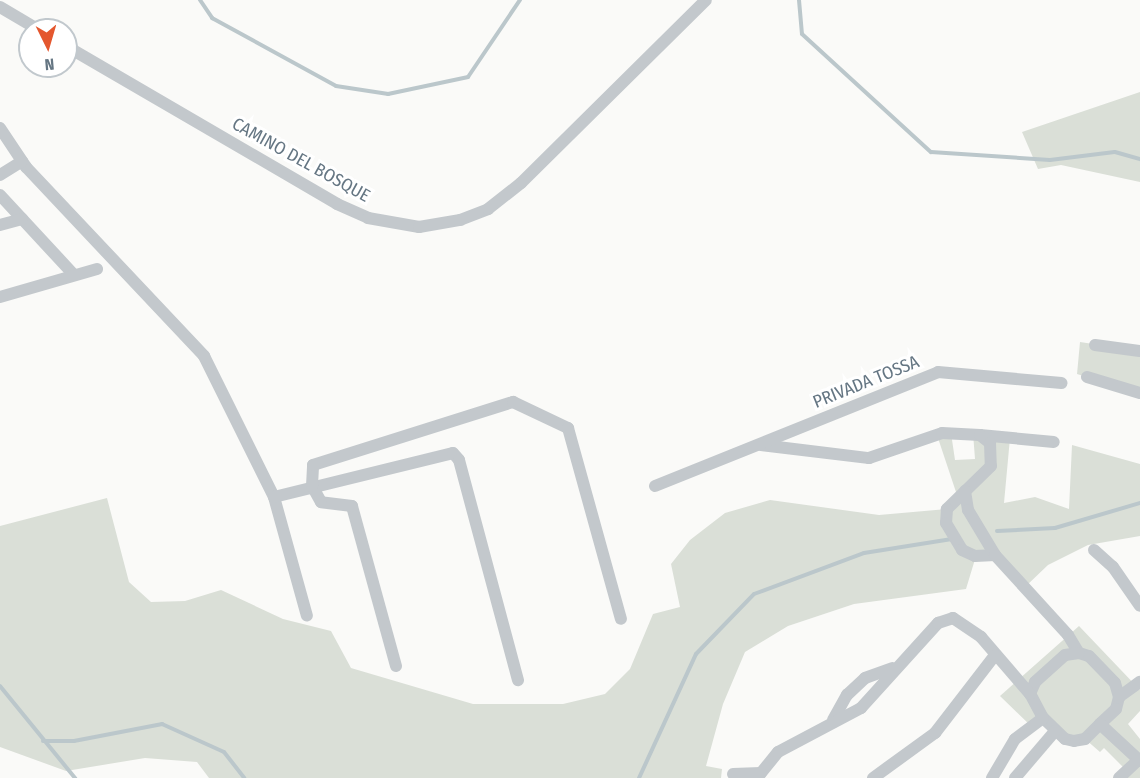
<!DOCTYPE html>
<html>
<head>
<meta charset="utf-8">
<style>
	body { margin:0 }
	#map { position:relative; width:1140px; height:778px; overflow:hidden; background:#fafaf8; font-family:"Fira Sans Condensed",sans-serif }
	div>[style] { position:absolute }
	[style*='--x'] { left:calc(var(--x)*1px); top:calc(var(--y)*1px); width:calc(var(--w)*1px); rotate:calc(var(--a)*1deg) }
	.green>* { inset:0; background:#dadfd7 }
	.stream>* { height:4px; margin:-2px; padding:0 2px; transform-origin:2px; border-radius:2px; background:#bbc7cb }
	.minor>* { height:12px; margin:-6px; padding:0 6px; transform-origin:6px; border-radius:6px; background:#c3c8cc }
	span { translate:-50% -50%; white-space:nowrap; text-align:center; line-height:1.15; -webkit-text-stroke:6px #fff; paint-order:stroke }
	.street-label { font-size:18px; color:#657683 }
	.north { position:absolute; left:18px; top:18px; width:60px; height:60px; box-sizing:border-box; background:#fff; border:2px solid #c1c8cd; border-radius:50%; rotate:175deg; font-size:16px; font-weight:700; line-height:24px; text-align:center; color:#657683 }
	.north::after { content:''; display:block; margin:auto; width:21px; height:27px; background:#e4572e; clip-path:polygon(50% 0,100% 100%,50% 72%,0 100%) }
</style>
</head>
<body>
<div id="map">
	<div class="green">
		<div style="clip-path:polygon(1140px 92px,1140px 182px,1061px 165px,1038px 169px,1022px 132px)"></div>
		<div style="clip-path:polygon(1080px 342px,1140px 351px,1140px 393px,1077px 374px)"></div>
		<div style="clip-path:polygon(951px 433px,955px 460px,975px 459px,973px 433px,1010px 438px,1004px 503px,1035px 497px,1069px 509px,1072px 445px,1140px 464px,1140px 536px,1088px 545px,1048px 565px,1025px 587px,995px 555px,976px 556px,966px 589px,854px 604px,788px 626px,745px 652px,723px 704px,706px 766px,722px 769px,721px 778px,209px 778px,197px 762px,145px 758px,66px 771px,0 747px,0 526px,107px 498px,129px 582px,151px 602px,185px 601px,221px 590px,283px 619px,331px 631px,351px 668px,473px 704px,563px 704px,605px 694px,630px 669px,653px 614px,680px 607px,671px 564px,690px 540px,725px 513px,770px 500px,879px 515px,947px 509px,958px 498px,937px 435px)"></div>
		<div style="clip-path:polygon(1079px 626px,1140px 690px,1140px 711px,1128px 724px,1140px 739px,1140px 778px,1117px 778px,1125px 769px,1104px 748px,1100px 752px,1085px 739px,1074px 741px,1043px 718px,1033px 728px,1000px 696px)"></div>
	</div>
	<div class="stream">
		<div style="--x:200;--y:0;--w:22;--a:56"></div>
		<div style="--x:212;--y:18;--w:141;--a:28.7"></div>
		<div style="--x:336;--y:86;--w:53;--a:8.7"></div>
		<div style="--x:388;--y:94;--w:82;--a:-12"></div>
		<div style="--x:468;--y:77;--w:93;--a:-56"></div>
		<div style="--x:799;--y:0;--w:34;--a:85"></div>
		<div style="--x:802;--y:34;--w:175;--a:42.5"></div>
		<div style="--x:931;--y:152;--w:119;--a:3.8"></div>
		<div style="--x:1050;--y:160;--w:65;--a:-7"></div>
		<div style="--x:1115;--y:152;--w:26;--a:16"></div>
		<div style="--x:997;--y:531;--w:58;--a:-3"></div>
		<div style="--x:1055;--y:528;--w:89;--a:-16.4"></div>
		<div style="--x:0;--y:686;--w:119;--a:50.8"></div>
		<div style="--x:43;--y:741;--w:31;--a:0"></div>
		<div style="--x:74;--y:741;--w:90;--a:-10.9"></div>
		<div style="--x:162;--y:724;--w:68;--a:24.3"></div>
		<div style="--x:224;--y:752;--w:33;--a:52"></div>
		<div style="--x:639;--y:778;--w:136;--a:-65.3"></div>
		<div style="--x:696;--y:654;--w:83;--a:-46"></div>
		<div style="--x:754;--y:594;--w:117;--a:-20.4"></div>
		<div style="--x:864;--y:553;--w:89;--a:-9"></div>
	</div>
	<div class="minor">
		<div style="--x:0;--y:7;--w:45;--a:30.5"></div>
		<div style="--x:66;--y:46;--w:314;--a:30.2"></div>
		<div style="--x:337;--y:204;--w:34;--a:24"></div>
		<div style="--x:368;--y:218;--w:52;--a:10"></div>
		<div style="--x:419;--y:227;--w:42;--a:-9.7"></div>
		<div style="--x:460;--y:220;--w:30;--a:-21"></div>
		<div style="--x:488;--y:209;--w:42;--a:-38.2"></div>
		<div style="--x:521;--y:183;--w:260;--a:-44.7"></div>
		<div style="--x:0;--y:128;--w:47;--a:56.3"></div>
		<div style="--x:26;--y:167;--w:260;--a:46.7"></div>
		<div style="--x:204;--y:356;--w:157;--a:63.6"></div>
		<div style="--x:274;--y:497;--w:123;--a:74.5"></div>
		<div style="--x:0;--y:175;--w:26;--a:-32"></div>
		<div style="--x:0;--y:195;--w:109;--a:47.2"></div>
		<div style="--x:0;--y:225;--w:23;--a:-15"></div>
		<div style="--x:0;--y:297;--w:101;--a:-16.1"></div>
		<div style="--x:1095;--y:345;--w:45;--a:7.6"></div>
		<div style="--x:1087;--y:377;--w:55;--a:16.8"></div>
		<div style="--x:980;--y:435;--w:74;--a:5.4"></div>
		<div style="--x:761;--y:445;--w:109;--a:6.9"></div>
		<div style="--x:869;--y:458;--w:77;--a:-18.9"></div>
		<div style="--x:942;--y:433;--w:38;--a:3"></div>
		<div style="--x:980;--y:435;--w:13;--a:39"></div>
		<div style="--x:990;--y:443;--w:23;--a:88"></div>
		<div style="--x:991;--y:466;--w:62;--a:135.7"></div>
		<div style="--x:947;--y:509;--w:14;--a:94"></div>
		<div style="--x:946;--y:523;--w:31;--a:59"></div>
		<div style="--x:962;--y:550;--w:14;--a:25"></div>
		<div style="--x:975;--y:556;--w:20;--a:-3"></div>
		<div style="--x:655;--y:486;--w:305;--a:-21.9"></div>
		<div style="--x:938;--y:372;--w:124;--a:5.1"></div>
		<div style="--x:965;--y:491;--w:19;--a:81"></div>
		<div style="--x:968;--y:510;--w:52;--a:59"></div>
		<div style="--x:995;--y:555;--w:108;--a:47.6"></div>
		<div style="--x:1068;--y:635;--w:21;--a:59"></div>
		<div style="--x:274;--y:497;--w:184;--a:-13.8"></div>
		<div style="--x:453;--y:453;--w:9;--a:49"></div>
		<div style="--x:459;--y:460;--w:228;--a:75"></div>
		<div style="--x:1094;--y:550;--w:25;--a:42"></div>
		<div style="--x:1113;--y:567;--w:47;--a:55.3"></div>
		<div style="--x:1079;--y:653;--w:10;--a:17"></div>
		<div style="--x:1089;--y:656;--w:37;--a:46"></div>
		<div style="--x:1115;--y:683;--w:15;--a:74"></div>
		<div style="--x:1119;--y:697;--w:12;--a:104"></div>
		<div style="--x:1116;--y:709;--w:22;--a:137"></div>
		<div style="--x:1100;--y:724;--w:21;--a:135"></div>
		<div style="--x:1085;--y:739;--w:11;--a:170"></div>
		<div style="--x:1074;--y:741;--w:9;--a:-167"></div>
		<div style="--x:1065;--y:739;--w:30;--a:-136"></div>
		<div style="--x:1043;--y:718;--w:27;--a:-118"></div>
		<div style="--x:1030;--y:694;--w:13;--a:-67"></div>
		<div style="--x:1035;--y:682;--w:40;--a:-42"></div>
		<div style="--x:1065;--y:655;--w:14;--a:-8"></div>
		<div style="--x:396;--y:666;--w:166;--a:-105.4"></div>
		<div style="--x:352;--y:506;--w:31;--a:-173"></div>
		<div style="--x:321;--y:502;--w:18;--a:-119"></div>
		<div style="--x:312;--y:486;--w:21;--a:-87"></div>
		<div style="--x:313;--y:465;--w:210;--a:-17.5"></div>
		<div style="--x:513;--y:402;--w:61;--a:25.3"></div>
		<div style="--x:568;--y:428;--w:198;--a:74.5"></div>
		<div style="--x:1119;--y:697;--w:26;--a:-36"></div>
		<div style="--x:833;--y:720;--w:29;--a:-61"></div>
		<div style="--x:847;--y:695;--w:25;--a:-43"></div>
		<div style="--x:865;--y:678;--w:29;--a:-20"></div>
		<div style="--x:1100;--y:724;--w:54;--a:42.8"></div>
		<div style="--x:761;--y:773;--w:27;--a:-51"></div>
		<div style="--x:778;--y:752;--w:94;--a:-27.9"></div>
		<div style="--x:861;--y:708;--w:115;--a:-47.8"></div>
		<div style="--x:938;--y:623;--w:16;--a:-18"></div>
		<div style="--x:953;--y:618;--w:34;--a:34"></div>
		<div style="--x:981;--y:637;--w:75;--a:49.3"></div>
		<div style="--x:733;--y:774;--w:28;--a:-2"></div>
		<div style="--x:873;--y:778;--w:77;--a:-36"></div>
		<div style="--x:935;--y:733;--w:98;--a:-52.4"></div>
		<div style="--x:992;--y:778;--w:45;--a:-59.5"></div>
		<div style="--x:1015;--y:739;--w:35;--a:-37"></div>
		<div style="--x:1015;--y:778;--w:62;--a:-49.6"></div>
		<div style="--x:1119;--y:778;--w:26;--a:-43"></div>
	</div>
	<div class="street-label">
		<span style="left:301px;top:160px;rotate:29deg">CAMINO DEL BOSQUE</span>
		<span style="left:866px;top:382px;rotate:-22deg">PRIVADA TOSSA</span>
	</div>
	<div class="north">N</div>
</div>
</body>
</html>
